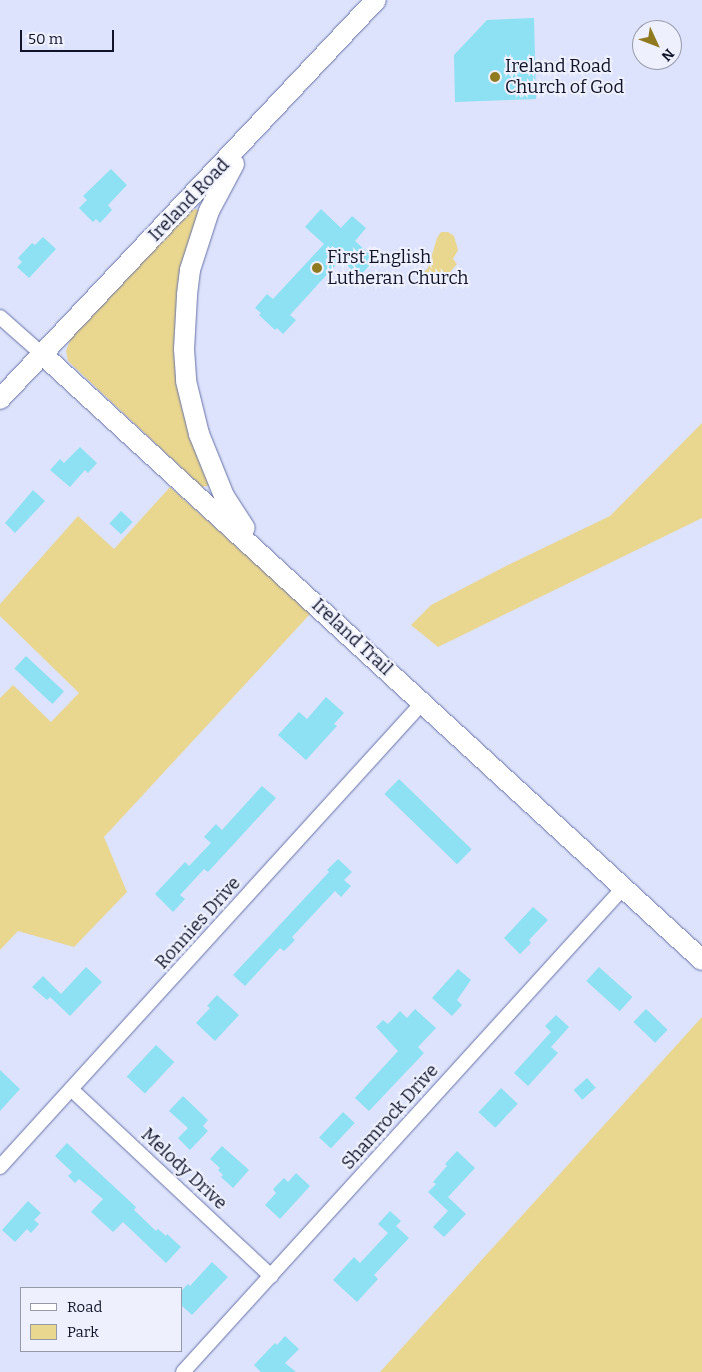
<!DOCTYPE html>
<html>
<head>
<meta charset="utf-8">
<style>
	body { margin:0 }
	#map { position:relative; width:702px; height:1372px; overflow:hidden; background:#dde3fc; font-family:Bitter,serif }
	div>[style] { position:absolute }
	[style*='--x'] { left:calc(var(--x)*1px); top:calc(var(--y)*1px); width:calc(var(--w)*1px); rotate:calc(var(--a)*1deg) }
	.green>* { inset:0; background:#e9d68f }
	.building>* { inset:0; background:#8ee0f3; transform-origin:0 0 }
	.roads { filter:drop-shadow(0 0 1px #6671a7) drop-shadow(0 0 1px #6671a7) }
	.street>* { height:14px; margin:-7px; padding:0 7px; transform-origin:7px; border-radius:7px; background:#fff }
	.secondary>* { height:20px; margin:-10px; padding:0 10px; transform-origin:10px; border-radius:10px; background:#fff }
	.dots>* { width:14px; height:14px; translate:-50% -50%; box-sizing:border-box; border:2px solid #eef1fd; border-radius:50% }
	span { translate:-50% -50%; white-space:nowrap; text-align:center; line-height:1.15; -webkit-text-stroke:4px #eef1fd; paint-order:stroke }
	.poi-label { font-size:18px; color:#111429 }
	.left { translate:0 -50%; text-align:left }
	.street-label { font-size:18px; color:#111429 }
	.legend { position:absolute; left:20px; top:1287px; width:162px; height:65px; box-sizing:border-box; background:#eef1fd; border:1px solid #9699a8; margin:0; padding:6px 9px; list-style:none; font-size:15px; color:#111429 }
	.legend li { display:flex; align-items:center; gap:10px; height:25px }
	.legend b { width:25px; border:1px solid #9699a8 }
	.north { position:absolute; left:632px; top:20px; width:50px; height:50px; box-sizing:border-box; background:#eef1fd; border:1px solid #9699a8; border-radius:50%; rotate:133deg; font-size:14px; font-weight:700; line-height:20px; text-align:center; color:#111429 }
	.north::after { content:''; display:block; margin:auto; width:18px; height:22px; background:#907a20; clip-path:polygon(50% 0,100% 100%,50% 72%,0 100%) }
	.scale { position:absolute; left:20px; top:30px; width:94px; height:22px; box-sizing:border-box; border:2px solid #111429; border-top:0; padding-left:6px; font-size:15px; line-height:18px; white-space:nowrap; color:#111429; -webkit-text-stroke:4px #eef1fd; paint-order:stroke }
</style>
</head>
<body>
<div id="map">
	<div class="green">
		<div style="clip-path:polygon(195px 209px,199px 210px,177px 307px,212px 485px,202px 487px,68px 361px,66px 351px,71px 338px,189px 212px)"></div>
		<div style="clip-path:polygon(441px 232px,448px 232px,454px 236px,458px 250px,453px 259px,457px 264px,438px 286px,423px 273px,428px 268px,437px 238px)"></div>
		<div style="clip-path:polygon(702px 423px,702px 518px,438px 647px,411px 625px,431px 605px,506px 566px,610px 516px)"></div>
		<div style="clip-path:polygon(170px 487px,311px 613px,104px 837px,127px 892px,74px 947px,18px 931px,0 950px,0 698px,13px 685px,51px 722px,79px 693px,0 616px,0 604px,78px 516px,114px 549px)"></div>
		<div style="clip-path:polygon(702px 1017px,702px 1372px,380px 1372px)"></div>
	</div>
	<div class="building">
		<div style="clip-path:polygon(534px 18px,536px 99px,455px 102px,454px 55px,487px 20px)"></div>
		<div style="clip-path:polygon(111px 169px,127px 185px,108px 205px,112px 210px,100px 223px,96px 219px,93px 222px,79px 208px,87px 200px,83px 196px)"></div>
		<div style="clip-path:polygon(321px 209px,341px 228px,352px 216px,366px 228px,355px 241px,375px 259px,359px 277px,341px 259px,290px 315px,296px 320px,283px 334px,277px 328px,275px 330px,259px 315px,261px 313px,255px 308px,267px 294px,273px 299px,324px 244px,305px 227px)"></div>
		<div style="clip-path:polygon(43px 237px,56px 249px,29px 278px,17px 267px,22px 262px,18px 258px,32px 243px,35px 245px)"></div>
		<div style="clip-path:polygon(80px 447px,97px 463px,88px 473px,85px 470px,70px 487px,50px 470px,60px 459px,64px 463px)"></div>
		<div style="clip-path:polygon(33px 490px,45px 501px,15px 533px,5px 523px)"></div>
		<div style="left:121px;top:511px;width:16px;height:17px;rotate:43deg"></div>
		<div style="left:26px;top:656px;width:52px;height:17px;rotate:43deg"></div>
		<div style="clip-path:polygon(326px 697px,344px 713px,334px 724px,337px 726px,306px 760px,278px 735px,299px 712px,307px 719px)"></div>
		<div style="left:399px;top:779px;width:101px;height:21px;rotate:44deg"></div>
		<div style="clip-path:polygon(262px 786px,276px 798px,208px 872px,204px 869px,180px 895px,185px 899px,173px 912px,155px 894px,185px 862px,189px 866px,211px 843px,204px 837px,216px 824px,222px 830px)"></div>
		<div style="clip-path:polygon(338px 859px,352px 872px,344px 880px,351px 886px,341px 897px,335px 891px,292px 937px,295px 940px,284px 951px,280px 948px,245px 986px,233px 975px,329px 872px,327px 870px)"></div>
		<div style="clip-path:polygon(533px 907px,548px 920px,529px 940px,531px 943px,520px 954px,504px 938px)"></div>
		<div style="clip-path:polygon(86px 967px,102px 982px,70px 1016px,50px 997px,47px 1000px,32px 987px,43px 976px,61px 994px)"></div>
		<div style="left:599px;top:967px;width:45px;height:19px;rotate:42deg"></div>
		<div style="clip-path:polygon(458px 969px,471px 980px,457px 1000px,462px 1005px,452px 1016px,432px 998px)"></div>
		<div style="clip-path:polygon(217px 995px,239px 1015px,215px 1041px,196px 1023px,210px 1008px,207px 1006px)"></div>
		<div style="clip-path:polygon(415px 1009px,436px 1028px,418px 1047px,424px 1053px,369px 1111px,355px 1098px,398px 1051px,376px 1027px,383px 1020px,388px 1024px,400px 1011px,407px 1018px)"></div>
		<div style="left:646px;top:1009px;width:30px;height:18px;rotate:44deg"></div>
		<div style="clip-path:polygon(556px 1015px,569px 1027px,551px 1047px,558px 1053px,528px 1086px,514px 1073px,551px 1032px,545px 1026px)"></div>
		<div style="left:156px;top:1045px;width:25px;height:43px;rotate:43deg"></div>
		<div style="clip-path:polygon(0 1070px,20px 1089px,0 1111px)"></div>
		<div style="left:587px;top:1078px;width:13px;height:18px;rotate:48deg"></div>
		<div style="left:501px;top:1088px;width:23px;height:33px;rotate:43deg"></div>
		<div style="clip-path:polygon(183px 1096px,208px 1120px,203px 1126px,208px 1131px,190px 1150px,178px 1138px,188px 1128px,169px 1111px)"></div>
		<div style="left:343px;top:1112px;width:16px;height:35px;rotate:43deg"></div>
		<div style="clip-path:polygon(67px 1143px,136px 1207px,134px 1210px,156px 1231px,158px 1229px,166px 1236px,167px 1234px,181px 1247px,166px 1263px,123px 1222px,113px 1232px,91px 1212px,103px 1199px,79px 1179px,75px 1183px,68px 1176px,72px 1172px,55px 1156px)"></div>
		<div style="clip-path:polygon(222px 1146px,249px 1170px,233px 1188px,221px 1177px,223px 1175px,218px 1170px,220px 1168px,210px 1159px)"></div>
		<div style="clip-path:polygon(457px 1151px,475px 1168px,448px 1197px,466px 1214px,444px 1237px,433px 1227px,448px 1211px,428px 1192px,436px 1184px,433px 1182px,447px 1166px,445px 1164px)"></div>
		<div style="clip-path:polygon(296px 1173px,310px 1186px,280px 1219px,265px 1205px,276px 1193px,273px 1189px,284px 1178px,288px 1182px)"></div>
		<div style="clip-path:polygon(28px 1201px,41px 1213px,34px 1220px,39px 1224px,31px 1233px,27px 1229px,15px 1242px,2px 1230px)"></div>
		<div style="clip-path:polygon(390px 1211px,401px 1221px,396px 1226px,409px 1238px,374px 1275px,378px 1279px,357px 1302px,333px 1280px,354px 1257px,360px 1263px,388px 1233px,378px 1224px)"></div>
		<div style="clip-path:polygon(212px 1262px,228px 1277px,192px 1315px,181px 1305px,181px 1291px,188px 1284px,190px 1286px)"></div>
		<div style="clip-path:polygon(285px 1336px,299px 1349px,285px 1363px,296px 1372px,261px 1372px,254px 1365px,275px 1343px,277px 1345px)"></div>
	</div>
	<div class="roads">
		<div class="street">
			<div style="--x:0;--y:317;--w:56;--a:41.4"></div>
			<div style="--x:71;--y:1089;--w:274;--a:43.1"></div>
			<div style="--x:0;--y:1167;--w:627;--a:-47.71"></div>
			<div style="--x:183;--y:1372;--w:656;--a:-47.72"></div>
		</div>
		<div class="secondary">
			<div style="--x:234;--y:164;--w:53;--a:118"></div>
			<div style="--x:209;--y:211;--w:62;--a:107.9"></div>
			<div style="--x:190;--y:270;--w:26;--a:97"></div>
			<div style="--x:187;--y:296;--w:53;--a:93.2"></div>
			<div style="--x:184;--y:349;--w:32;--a:86"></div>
			<div style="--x:186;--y:381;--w:55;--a:76.2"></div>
			<div style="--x:199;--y:434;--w:67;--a:68"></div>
			<div style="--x:224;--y:496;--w:38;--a:57"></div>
			<div style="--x:42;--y:354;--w:896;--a:42.56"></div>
			<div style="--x:0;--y:399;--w:548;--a:-46.7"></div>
		</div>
	</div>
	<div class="dots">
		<div style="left:495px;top:77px;background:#907a20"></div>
		<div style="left:317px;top:268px;background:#907a20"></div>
	</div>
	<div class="poi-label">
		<span class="left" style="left:505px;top:77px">Ireland Road<br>Church of God</span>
		<span class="left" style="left:327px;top:268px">First English<br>Lutheran Church</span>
	</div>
	<div class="street-label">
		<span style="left:189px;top:200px;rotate:-46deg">Ireland Road</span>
		<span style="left:352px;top:637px;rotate:43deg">Ireland Trail</span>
		<span style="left:198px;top:923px;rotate:-48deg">Ronnies Drive</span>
		<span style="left:390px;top:1117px;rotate:-48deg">Shamrock Drive</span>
		<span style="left:184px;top:1169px;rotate:43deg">Melody Drive</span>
	</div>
	<ul class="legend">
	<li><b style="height:6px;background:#fff"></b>Road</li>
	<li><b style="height:14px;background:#e9d68f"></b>Park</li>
	</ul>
	<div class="north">N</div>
	<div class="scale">50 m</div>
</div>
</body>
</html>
